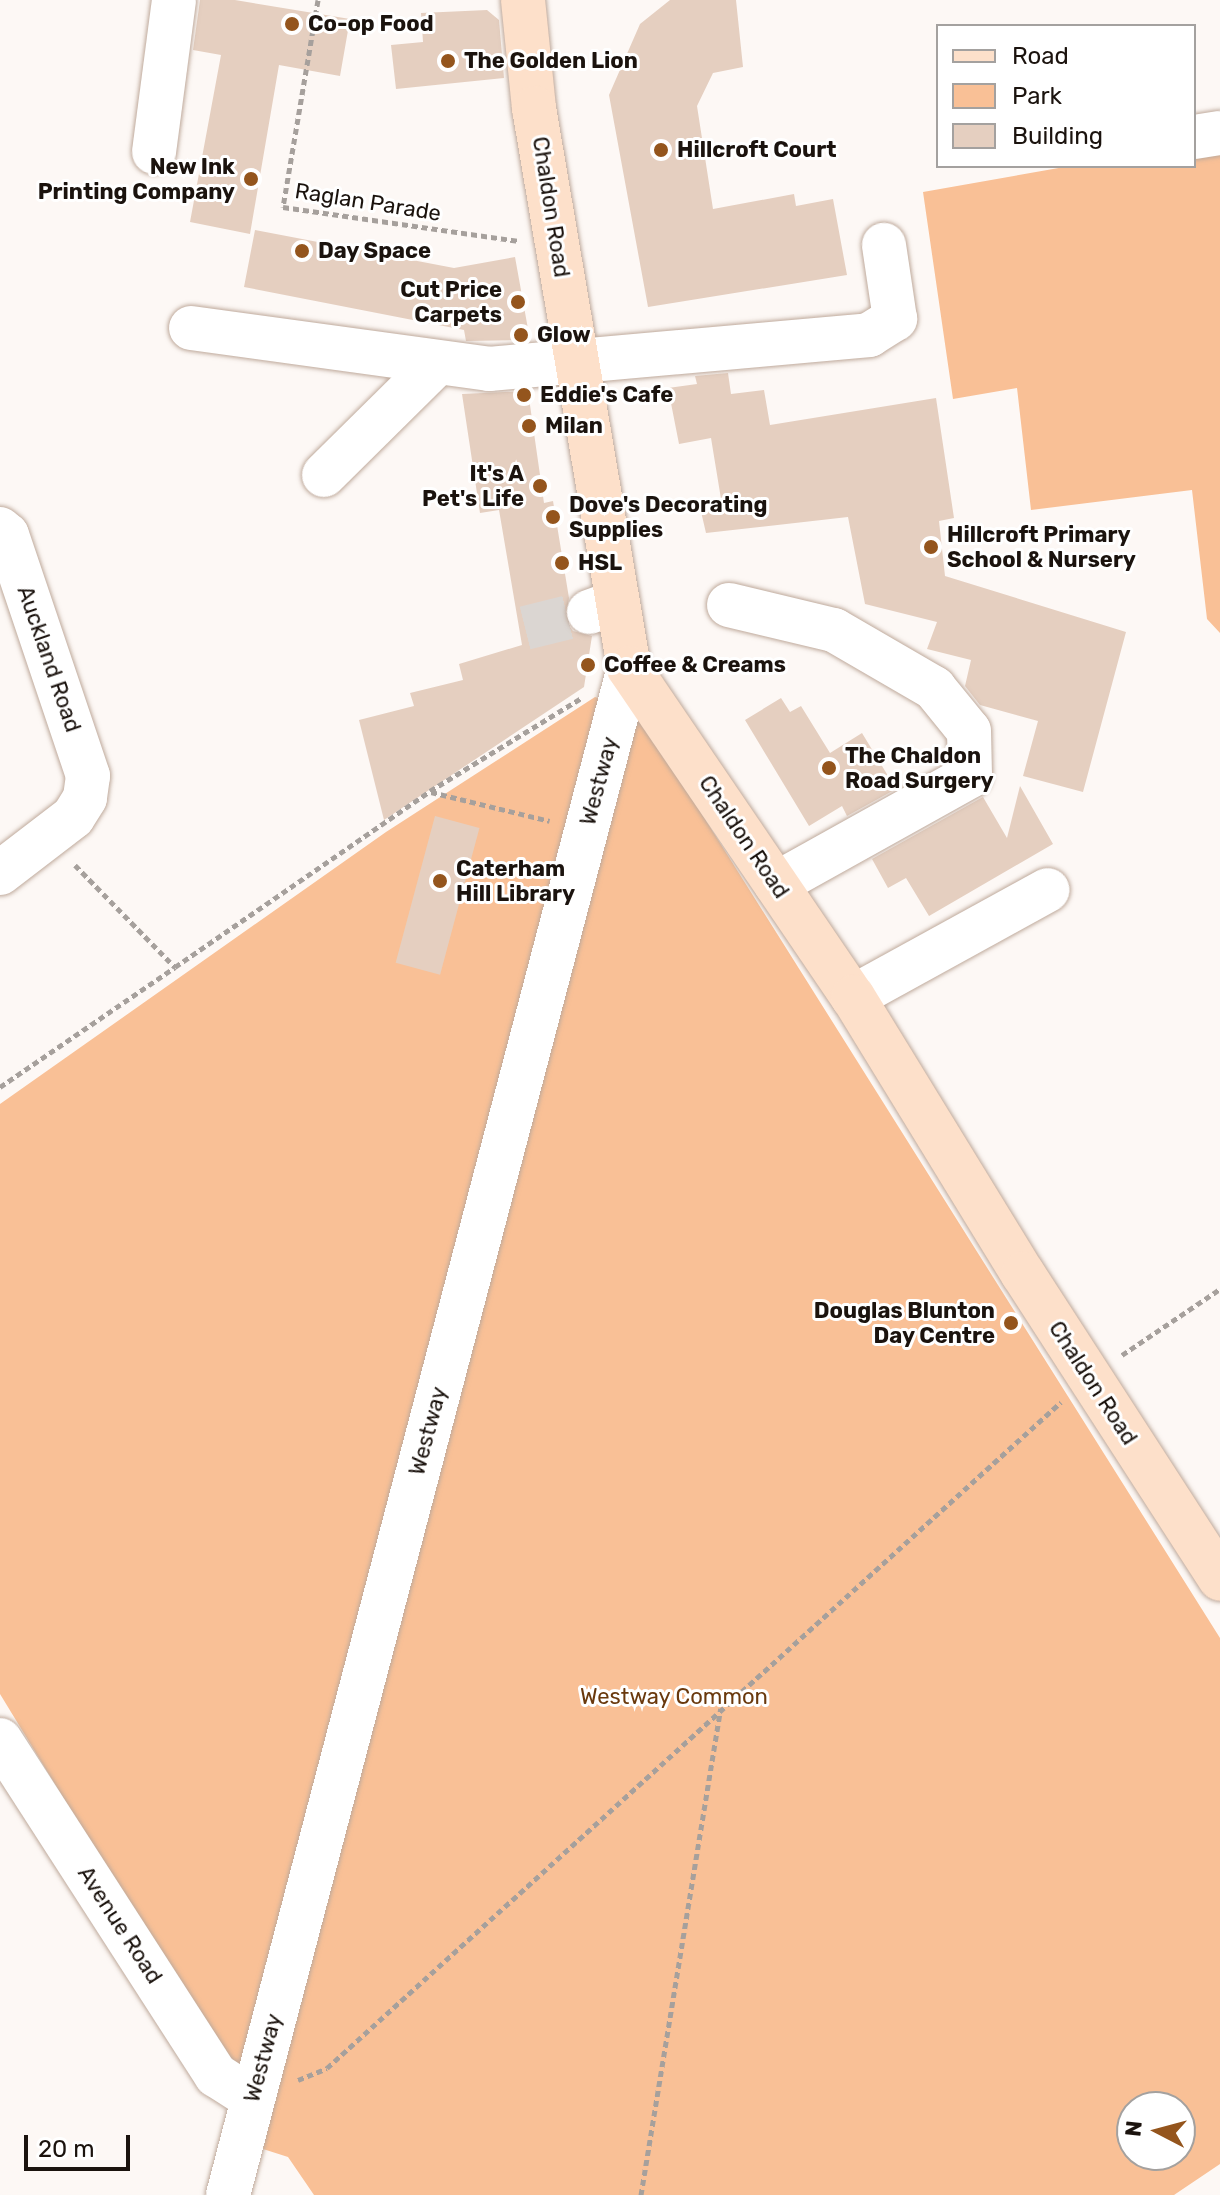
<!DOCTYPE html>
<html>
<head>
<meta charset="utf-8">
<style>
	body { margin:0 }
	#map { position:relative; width:1220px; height:2195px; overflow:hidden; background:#fdf8f5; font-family:Rubik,sans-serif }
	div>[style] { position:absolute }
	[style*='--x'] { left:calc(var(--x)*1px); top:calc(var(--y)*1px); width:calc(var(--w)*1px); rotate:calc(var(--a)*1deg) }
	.green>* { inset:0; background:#f9c096 }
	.building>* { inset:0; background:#e5cfc0; transform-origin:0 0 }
	.minor-tunnel>* { height:44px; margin-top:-22px; transform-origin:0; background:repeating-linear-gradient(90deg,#dbd6d2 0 44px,transparent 0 66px) }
	.path>* { height:5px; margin-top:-2.5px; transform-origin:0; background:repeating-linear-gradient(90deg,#a6a09c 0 6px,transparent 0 10px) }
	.roads { filter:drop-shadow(0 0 2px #bfaa9c) drop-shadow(0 0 2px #bfaa9c) }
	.minor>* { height:44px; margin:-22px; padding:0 22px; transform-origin:22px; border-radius:22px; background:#fff }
	.major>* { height:44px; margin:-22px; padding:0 22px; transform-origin:22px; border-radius:22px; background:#fde0ca }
	.dots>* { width:22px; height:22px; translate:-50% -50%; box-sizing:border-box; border:4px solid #fff; border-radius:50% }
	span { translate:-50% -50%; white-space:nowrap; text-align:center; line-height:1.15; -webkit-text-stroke:6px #fff; paint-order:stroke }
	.poi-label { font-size:22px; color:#1b130e; font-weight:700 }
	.left { translate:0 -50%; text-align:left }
	.right { translate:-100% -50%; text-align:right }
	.street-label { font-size:22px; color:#1b130e }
	.park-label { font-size:22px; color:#6a390d }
	.legend { position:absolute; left:936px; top:24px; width:260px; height:144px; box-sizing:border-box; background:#fff; border:2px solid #a4a19f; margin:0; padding:10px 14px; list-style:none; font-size:24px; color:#1b130e }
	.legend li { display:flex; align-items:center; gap:16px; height:40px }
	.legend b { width:40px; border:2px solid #a4a19f }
	.north { position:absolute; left:1116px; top:2091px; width:80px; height:80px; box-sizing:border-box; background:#fff; border:2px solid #a4a19f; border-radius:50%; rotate:276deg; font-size:22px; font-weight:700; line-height:32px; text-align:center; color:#1b130e }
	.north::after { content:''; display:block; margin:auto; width:28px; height:36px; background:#94551d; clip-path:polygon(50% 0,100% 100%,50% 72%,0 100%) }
	.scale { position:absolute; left:24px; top:2135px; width:106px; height:36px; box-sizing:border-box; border:4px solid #1b130e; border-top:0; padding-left:10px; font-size:24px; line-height:28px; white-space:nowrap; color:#1b130e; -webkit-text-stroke:6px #fff; paint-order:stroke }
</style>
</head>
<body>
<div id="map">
	<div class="green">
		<div style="clip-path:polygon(1220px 140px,1220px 633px,1207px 619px,1192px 490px,1031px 510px,1017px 388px,953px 399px,923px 192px,1070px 166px,1194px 166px,1194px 144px)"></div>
		<div style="clip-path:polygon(evenodd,595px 697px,637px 711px,1220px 1638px,1220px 2164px,1174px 2195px,314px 2195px,288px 2157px,263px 2149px,277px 2088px,227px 2066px,0 1694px,0 1104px,386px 832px,595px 697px,1132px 2107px,1180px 2107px,1180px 2155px,1132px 2155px,1132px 2107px)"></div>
	</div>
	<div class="building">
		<div style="clip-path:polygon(200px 0,235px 0,350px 19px,340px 76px,279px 65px,250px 234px,190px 222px,221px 55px,193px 50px)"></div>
		<div style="clip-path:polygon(670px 0,736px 0,743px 67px,713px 73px,697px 106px,713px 209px,794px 194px,796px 206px,833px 199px,847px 275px,648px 307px,609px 95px,640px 24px)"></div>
		<div style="clip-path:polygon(487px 10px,499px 20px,504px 78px,396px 89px,391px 45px,423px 42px,421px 13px)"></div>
		<div style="clip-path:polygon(255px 230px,454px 268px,515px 257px,530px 340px,466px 341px,464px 330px,244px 287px)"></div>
		<div style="clip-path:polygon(728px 373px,731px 394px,764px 390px,770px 425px,936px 398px,954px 518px,939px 521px,945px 576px,1126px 632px,1083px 792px,1023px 776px,1038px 721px,980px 705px,965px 686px,971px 660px,927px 649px,937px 622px,865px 604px,848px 517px,706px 533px,699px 503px,721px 499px,711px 438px,679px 444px,668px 388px,697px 384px,695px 376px)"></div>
		<div style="clip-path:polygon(528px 391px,544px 503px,553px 501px,569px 598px,565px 620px,573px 631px,592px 636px,584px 687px,384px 820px,359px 720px,414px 706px,410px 693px,463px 680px,459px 664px,522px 645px,499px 510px,480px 513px,462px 394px)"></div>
		<div style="clip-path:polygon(781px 698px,790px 712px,801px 706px,830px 753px,862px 733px,896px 789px,847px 816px,842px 806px,809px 826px,745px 720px)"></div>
		<div style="clip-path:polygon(1020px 786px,1053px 844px,929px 916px,906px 878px,888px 888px,872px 859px,983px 797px,1007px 838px)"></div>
		<div style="left:435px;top:816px;width:46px;height:152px;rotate:15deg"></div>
	</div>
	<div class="minor-tunnel">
		<div style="--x:525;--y:628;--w:66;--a:-14"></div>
	</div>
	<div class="path">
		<div style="--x:318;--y:0;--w:210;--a:99.6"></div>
		<div style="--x:283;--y:207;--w:237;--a:8.2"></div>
		<div style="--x:431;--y:792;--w:122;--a:13.7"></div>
		<div style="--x:75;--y:865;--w:143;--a:45.6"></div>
		<div style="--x:175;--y:967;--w:310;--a:-34.6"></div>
		<div style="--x:430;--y:791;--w:177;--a:-31.6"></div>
		<div style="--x:0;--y:1087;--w:212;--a:-34.4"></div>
		<div style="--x:1122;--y:1355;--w:118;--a:-34"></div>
		<div style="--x:298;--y:2080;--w:31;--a:-22"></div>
		<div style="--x:327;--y:2068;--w:991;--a:-42.22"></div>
		<div style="--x:641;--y:2195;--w:493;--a:-80.7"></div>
	</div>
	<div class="roads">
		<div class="minor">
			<div style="--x:1194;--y:137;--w:26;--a:-9"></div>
			<div style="--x:154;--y:152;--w:153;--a:-82.5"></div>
			<div style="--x:191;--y:328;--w:301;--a:7.8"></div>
			<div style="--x:489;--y:369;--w:382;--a:-5.1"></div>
			<div style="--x:869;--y:335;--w:31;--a:-32"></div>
			<div style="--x:895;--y:319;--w:75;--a:-98.5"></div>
			<div style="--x:324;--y:475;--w:158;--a:-44.7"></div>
			<div style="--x:0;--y:529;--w:9;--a:41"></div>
			<div style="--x:7;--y:535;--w:254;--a:71.4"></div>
			<div style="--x:88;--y:776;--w:22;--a:98"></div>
			<div style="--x:85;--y:798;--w:22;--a:122"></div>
			<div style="--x:73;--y:817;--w:92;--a:142.5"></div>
			<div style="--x:729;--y:605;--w:108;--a:13.4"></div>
			<div style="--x:834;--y:630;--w:116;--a:30.1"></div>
			<div style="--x:934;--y:688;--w:55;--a:50.9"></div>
			<div style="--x:969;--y:731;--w:45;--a:88.7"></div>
			<div style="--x:970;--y:776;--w:222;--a:150.9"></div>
			<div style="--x:589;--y:612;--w:30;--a:-20"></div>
			<div style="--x:853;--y:997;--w:222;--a:-28.8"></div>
			<div style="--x:0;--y:1740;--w:399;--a:57.2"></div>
			<div style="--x:216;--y:2075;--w:43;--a:32.6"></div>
			<div style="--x:228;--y:2195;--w:1579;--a:-75.29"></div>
		</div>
		<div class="major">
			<div style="--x:523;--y:0;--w:109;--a:84.2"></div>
			<div style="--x:534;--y:108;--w:568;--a:80.37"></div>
			<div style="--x:629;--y:668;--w:398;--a:55.8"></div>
			<div style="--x:853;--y:997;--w:325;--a:58.5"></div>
			<div style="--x:1023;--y:1274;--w:363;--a:57.1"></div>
		</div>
	</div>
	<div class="dots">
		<div style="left:292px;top:24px;background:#94551d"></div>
		<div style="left:448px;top:61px;background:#94551d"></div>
		<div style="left:661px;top:150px;background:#94551d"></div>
		<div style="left:251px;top:179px;background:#94551d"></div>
		<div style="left:302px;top:251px;background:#94551d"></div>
		<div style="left:518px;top:302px;background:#94551d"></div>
		<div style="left:521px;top:335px;background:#94551d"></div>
		<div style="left:524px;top:395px;background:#94551d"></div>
		<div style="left:529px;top:426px;background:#94551d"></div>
		<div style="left:540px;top:486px;background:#94551d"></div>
		<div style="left:553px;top:517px;background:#94551d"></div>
		<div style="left:931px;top:547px;background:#94551d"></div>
		<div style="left:562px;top:563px;background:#94551d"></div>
		<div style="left:588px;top:665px;background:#94551d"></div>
		<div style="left:829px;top:768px;background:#94551d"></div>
		<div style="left:440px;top:881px;background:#94551d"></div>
		<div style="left:1011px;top:1323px;background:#94551d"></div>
	</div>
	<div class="poi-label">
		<span class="left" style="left:308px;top:24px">Co-op Food</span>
		<span class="left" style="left:464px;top:61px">The Golden Lion</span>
		<span class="left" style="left:677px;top:150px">Hillcroft Court</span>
		<span class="right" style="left:235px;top:179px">New Ink<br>Printing Company</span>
		<span class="left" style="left:318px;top:251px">Day Space</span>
		<span class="right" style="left:502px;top:302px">Cut Price<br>Carpets</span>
		<span class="left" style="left:537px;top:335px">Glow</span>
		<span class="left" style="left:540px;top:395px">Eddie's Cafe</span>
		<span class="left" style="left:545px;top:426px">Milan</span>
		<span class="right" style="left:524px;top:486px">It's A<br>Pet's Life</span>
		<span class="left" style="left:569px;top:517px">Dove's Decorating<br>Supplies</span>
		<span class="left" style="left:947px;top:547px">Hillcroft Primary<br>School &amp; Nursery</span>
		<span class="left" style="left:578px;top:563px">HSL</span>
		<span class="left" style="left:604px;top:665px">Coffee &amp; Creams</span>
		<span class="left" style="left:845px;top:768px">The Chaldon<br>Road Surgery</span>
		<span class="left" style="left:456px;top:881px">Caterham<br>Hill Library</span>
		<span class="right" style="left:995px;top:1323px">Douglas Blunton<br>Day Centre</span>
	</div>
	<div class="street-label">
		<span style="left:368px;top:202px;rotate:9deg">Raglan Parade</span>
		<span style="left:551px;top:207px;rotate:81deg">Chaldon Road</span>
		<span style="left:49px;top:659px;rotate:71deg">Auckland Road</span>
		<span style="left:599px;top:781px;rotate:-75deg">Westway</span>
		<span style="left:744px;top:837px;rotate:56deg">Chaldon Road</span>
		<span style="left:1093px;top:1383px;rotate:57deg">Chaldon Road</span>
		<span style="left:428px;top:1431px;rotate:-75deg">Westway</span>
		<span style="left:120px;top:1925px;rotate:57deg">Avenue Road</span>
		<span style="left:263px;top:2058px;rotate:-75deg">Westway</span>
	</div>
	<div class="park-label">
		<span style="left:674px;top:1697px">Westway Common</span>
	</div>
	<ul class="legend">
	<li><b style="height:10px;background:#fde0ca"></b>Road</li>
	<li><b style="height:22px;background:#f9c096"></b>Park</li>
	<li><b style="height:22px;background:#e5cfc0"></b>Building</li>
	</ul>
	<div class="north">N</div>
	<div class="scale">20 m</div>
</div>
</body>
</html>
